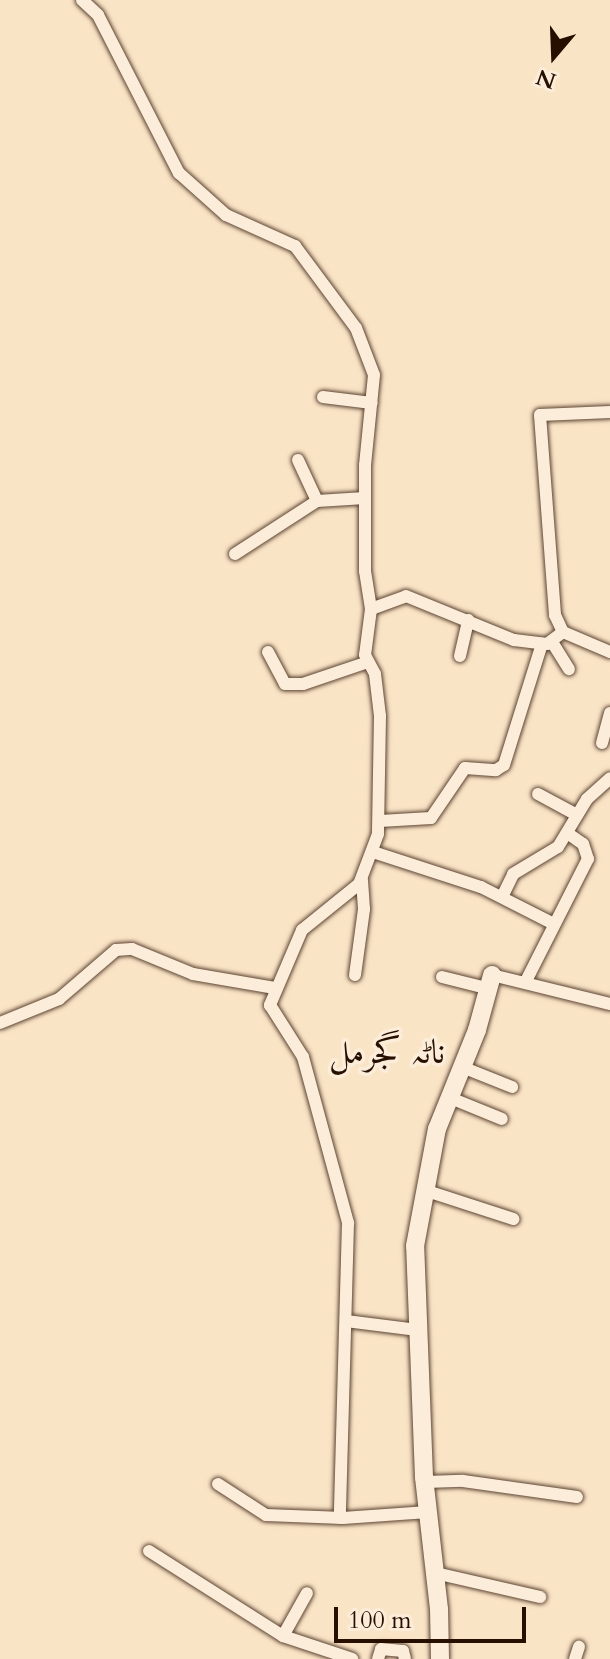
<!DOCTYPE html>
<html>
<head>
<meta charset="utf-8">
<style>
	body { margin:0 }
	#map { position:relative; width:610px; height:1659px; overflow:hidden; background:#fae4c6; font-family:Cardo,Amiri,serif }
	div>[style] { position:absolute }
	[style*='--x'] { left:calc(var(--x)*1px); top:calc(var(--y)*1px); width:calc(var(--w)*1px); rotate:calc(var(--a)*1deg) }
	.roads { filter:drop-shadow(0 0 2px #5c4432) drop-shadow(0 0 2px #5c4432) }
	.street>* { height:12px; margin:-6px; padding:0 6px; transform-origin:6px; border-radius:6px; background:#fcedda }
	.secondary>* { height:18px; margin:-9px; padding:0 9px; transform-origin:9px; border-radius:9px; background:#fcedda }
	span { translate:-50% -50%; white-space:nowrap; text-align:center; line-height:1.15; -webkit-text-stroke:7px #fcedda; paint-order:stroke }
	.quarter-label { font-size:34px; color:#270f00 }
	.north { position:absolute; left:514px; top:16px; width:80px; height:80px; -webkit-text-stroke:6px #fcedda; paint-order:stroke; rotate:199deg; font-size:22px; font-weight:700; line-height:32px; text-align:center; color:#270f00 }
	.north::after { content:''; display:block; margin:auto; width:28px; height:36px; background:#270f00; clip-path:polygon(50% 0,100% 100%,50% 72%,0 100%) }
	.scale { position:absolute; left:334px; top:1607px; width:192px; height:36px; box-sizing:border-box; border:4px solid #270f00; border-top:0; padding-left:10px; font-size:24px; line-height:28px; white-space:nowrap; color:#270f00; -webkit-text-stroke:6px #fcedda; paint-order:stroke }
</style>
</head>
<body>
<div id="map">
	<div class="roads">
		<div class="street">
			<div style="--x:82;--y:0;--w:22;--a:43"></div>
			<div style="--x:98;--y:15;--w:178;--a:62.9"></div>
			<div style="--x:179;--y:173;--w:63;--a:41.8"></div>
			<div style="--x:226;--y:215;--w:76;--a:24.2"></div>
			<div style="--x:295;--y:246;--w:102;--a:53.4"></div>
			<div style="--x:356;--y:328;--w:50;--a:69"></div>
			<div style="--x:374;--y:375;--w:90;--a:95.7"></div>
			<div style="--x:365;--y:465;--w:106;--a:90"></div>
			<div style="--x:365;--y:571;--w:38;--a:81"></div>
			<div style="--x:371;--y:609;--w:46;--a:97.4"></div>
			<div style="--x:365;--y:655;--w:21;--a:62"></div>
			<div style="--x:375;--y:674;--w:42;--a:83.2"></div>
			<div style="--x:380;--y:716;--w:118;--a:91"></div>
			<div style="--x:378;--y:834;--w:53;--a:110.8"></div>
			<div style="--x:359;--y:884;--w:73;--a:141.1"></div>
			<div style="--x:302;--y:930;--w:82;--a:113.1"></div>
			<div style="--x:270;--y:1005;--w:62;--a:57.6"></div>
			<div style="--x:303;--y:1057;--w:172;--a:74.8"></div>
			<div style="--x:348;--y:1223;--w:295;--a:91.6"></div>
			<div style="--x:323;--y:397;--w:49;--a:7"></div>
			<div style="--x:610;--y:412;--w:70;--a:177.5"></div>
			<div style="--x:540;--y:415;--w:201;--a:85.7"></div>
			<div style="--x:555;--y:615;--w:19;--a:65"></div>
			<div style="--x:563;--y:632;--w:51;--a:23.1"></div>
			<div style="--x:298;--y:460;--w:45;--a:65.1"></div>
			<div style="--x:235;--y:554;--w:98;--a:-32.9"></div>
			<div style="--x:317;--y:501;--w:48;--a:-3.6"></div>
			<div style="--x:371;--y:609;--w:37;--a:-20"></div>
			<div style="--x:406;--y:596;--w:117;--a:22.2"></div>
			<div style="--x:514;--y:640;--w:33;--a:7"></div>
			<div style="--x:547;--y:644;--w:20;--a:-37"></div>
			<div style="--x:552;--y:642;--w:32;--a:58"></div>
			<div style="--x:268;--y:652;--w:36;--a:62"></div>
			<div style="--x:285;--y:684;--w:18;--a:0"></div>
			<div style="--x:303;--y:684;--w:69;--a:-18.7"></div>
			<div style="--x:460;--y:656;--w:37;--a:-77"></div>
			<div style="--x:602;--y:743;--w:31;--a:-75"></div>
			<div style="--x:538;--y:794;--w:44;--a:28.3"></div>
			<div style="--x:380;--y:821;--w:51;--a:-3.4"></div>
			<div style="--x:431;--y:818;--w:60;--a:-55.8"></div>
			<div style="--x:465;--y:768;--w:31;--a:4"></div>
			<div style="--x:496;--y:770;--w:9;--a:-32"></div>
			<div style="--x:504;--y:765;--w:127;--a:-72.6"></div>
			<div style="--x:373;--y:852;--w:114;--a:18"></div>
			<div style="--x:481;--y:887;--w:82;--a:26.9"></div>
			<div style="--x:502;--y:897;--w:25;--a:-64"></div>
			<div style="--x:513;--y:874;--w:52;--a:-31"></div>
			<div style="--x:558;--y:847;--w:56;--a:-58.9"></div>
			<div style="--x:587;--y:799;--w:31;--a:-42"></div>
			<div style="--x:355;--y:975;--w:67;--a:-82.2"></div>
			<div style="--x:364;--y:909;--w:29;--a:-94"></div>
			<div style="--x:492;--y:975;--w:122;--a:13.8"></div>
			<div style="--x:442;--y:977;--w:45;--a:14"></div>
			<div style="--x:526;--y:981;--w:137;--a:-63.1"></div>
			<div style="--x:588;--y:859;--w:16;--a:-108"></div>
			<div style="--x:583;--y:844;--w:19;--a:-145"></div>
			<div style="--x:0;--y:1023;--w:64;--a:-22.1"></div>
			<div style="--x:59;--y:999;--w:75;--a:-40.7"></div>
			<div style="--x:116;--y:950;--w:16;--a:-4"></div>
			<div style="--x:132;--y:949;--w:66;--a:22.3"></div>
			<div style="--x:193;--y:974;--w:83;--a:9.7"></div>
			<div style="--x:462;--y:1067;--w:54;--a:21.8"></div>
			<div style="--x:448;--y:1097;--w:58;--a:22.2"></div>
			<div style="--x:424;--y:1190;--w:94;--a:18"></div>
			<div style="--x:346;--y:1321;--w:72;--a:7.2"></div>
			<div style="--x:425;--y:1482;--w:38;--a:-2"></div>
			<div style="--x:463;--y:1481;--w:115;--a:8"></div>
			<div style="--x:218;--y:1484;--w:57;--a:32.9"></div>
			<div style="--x:266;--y:1515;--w:77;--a:2.2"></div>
			<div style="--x:343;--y:1518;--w:85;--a:-4"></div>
			<div style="--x:149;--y:1551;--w:159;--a:32.4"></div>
			<div style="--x:283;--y:1636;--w:73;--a:18.4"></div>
			<div style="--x:435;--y:1573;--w:108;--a:12.9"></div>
			<div style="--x:283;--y:1636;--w:49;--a:-60.8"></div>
			<div style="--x:378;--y:1659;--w:10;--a:-73"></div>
			<div style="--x:381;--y:1649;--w:22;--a:5"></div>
			<div style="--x:403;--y:1651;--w:8;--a:76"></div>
			<div style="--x:575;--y:1659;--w:13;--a:-72"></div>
		</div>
		<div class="secondary">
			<div style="--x:440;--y:1659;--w:50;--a:-91.1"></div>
			<div style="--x:439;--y:1609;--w:133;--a:-96.5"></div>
			<div style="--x:424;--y:1477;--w:231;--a:-92.2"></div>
			<div style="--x:415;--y:1246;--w:119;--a:-79.4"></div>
			<div style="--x:437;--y:1129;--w:107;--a:-68"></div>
			<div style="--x:477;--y:1030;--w:57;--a:-74.7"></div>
		</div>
	</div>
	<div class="quarter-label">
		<span style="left:387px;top:1053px">ناٹہ گجرمل</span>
	</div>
	<div class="north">N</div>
	<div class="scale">100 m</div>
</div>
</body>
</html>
